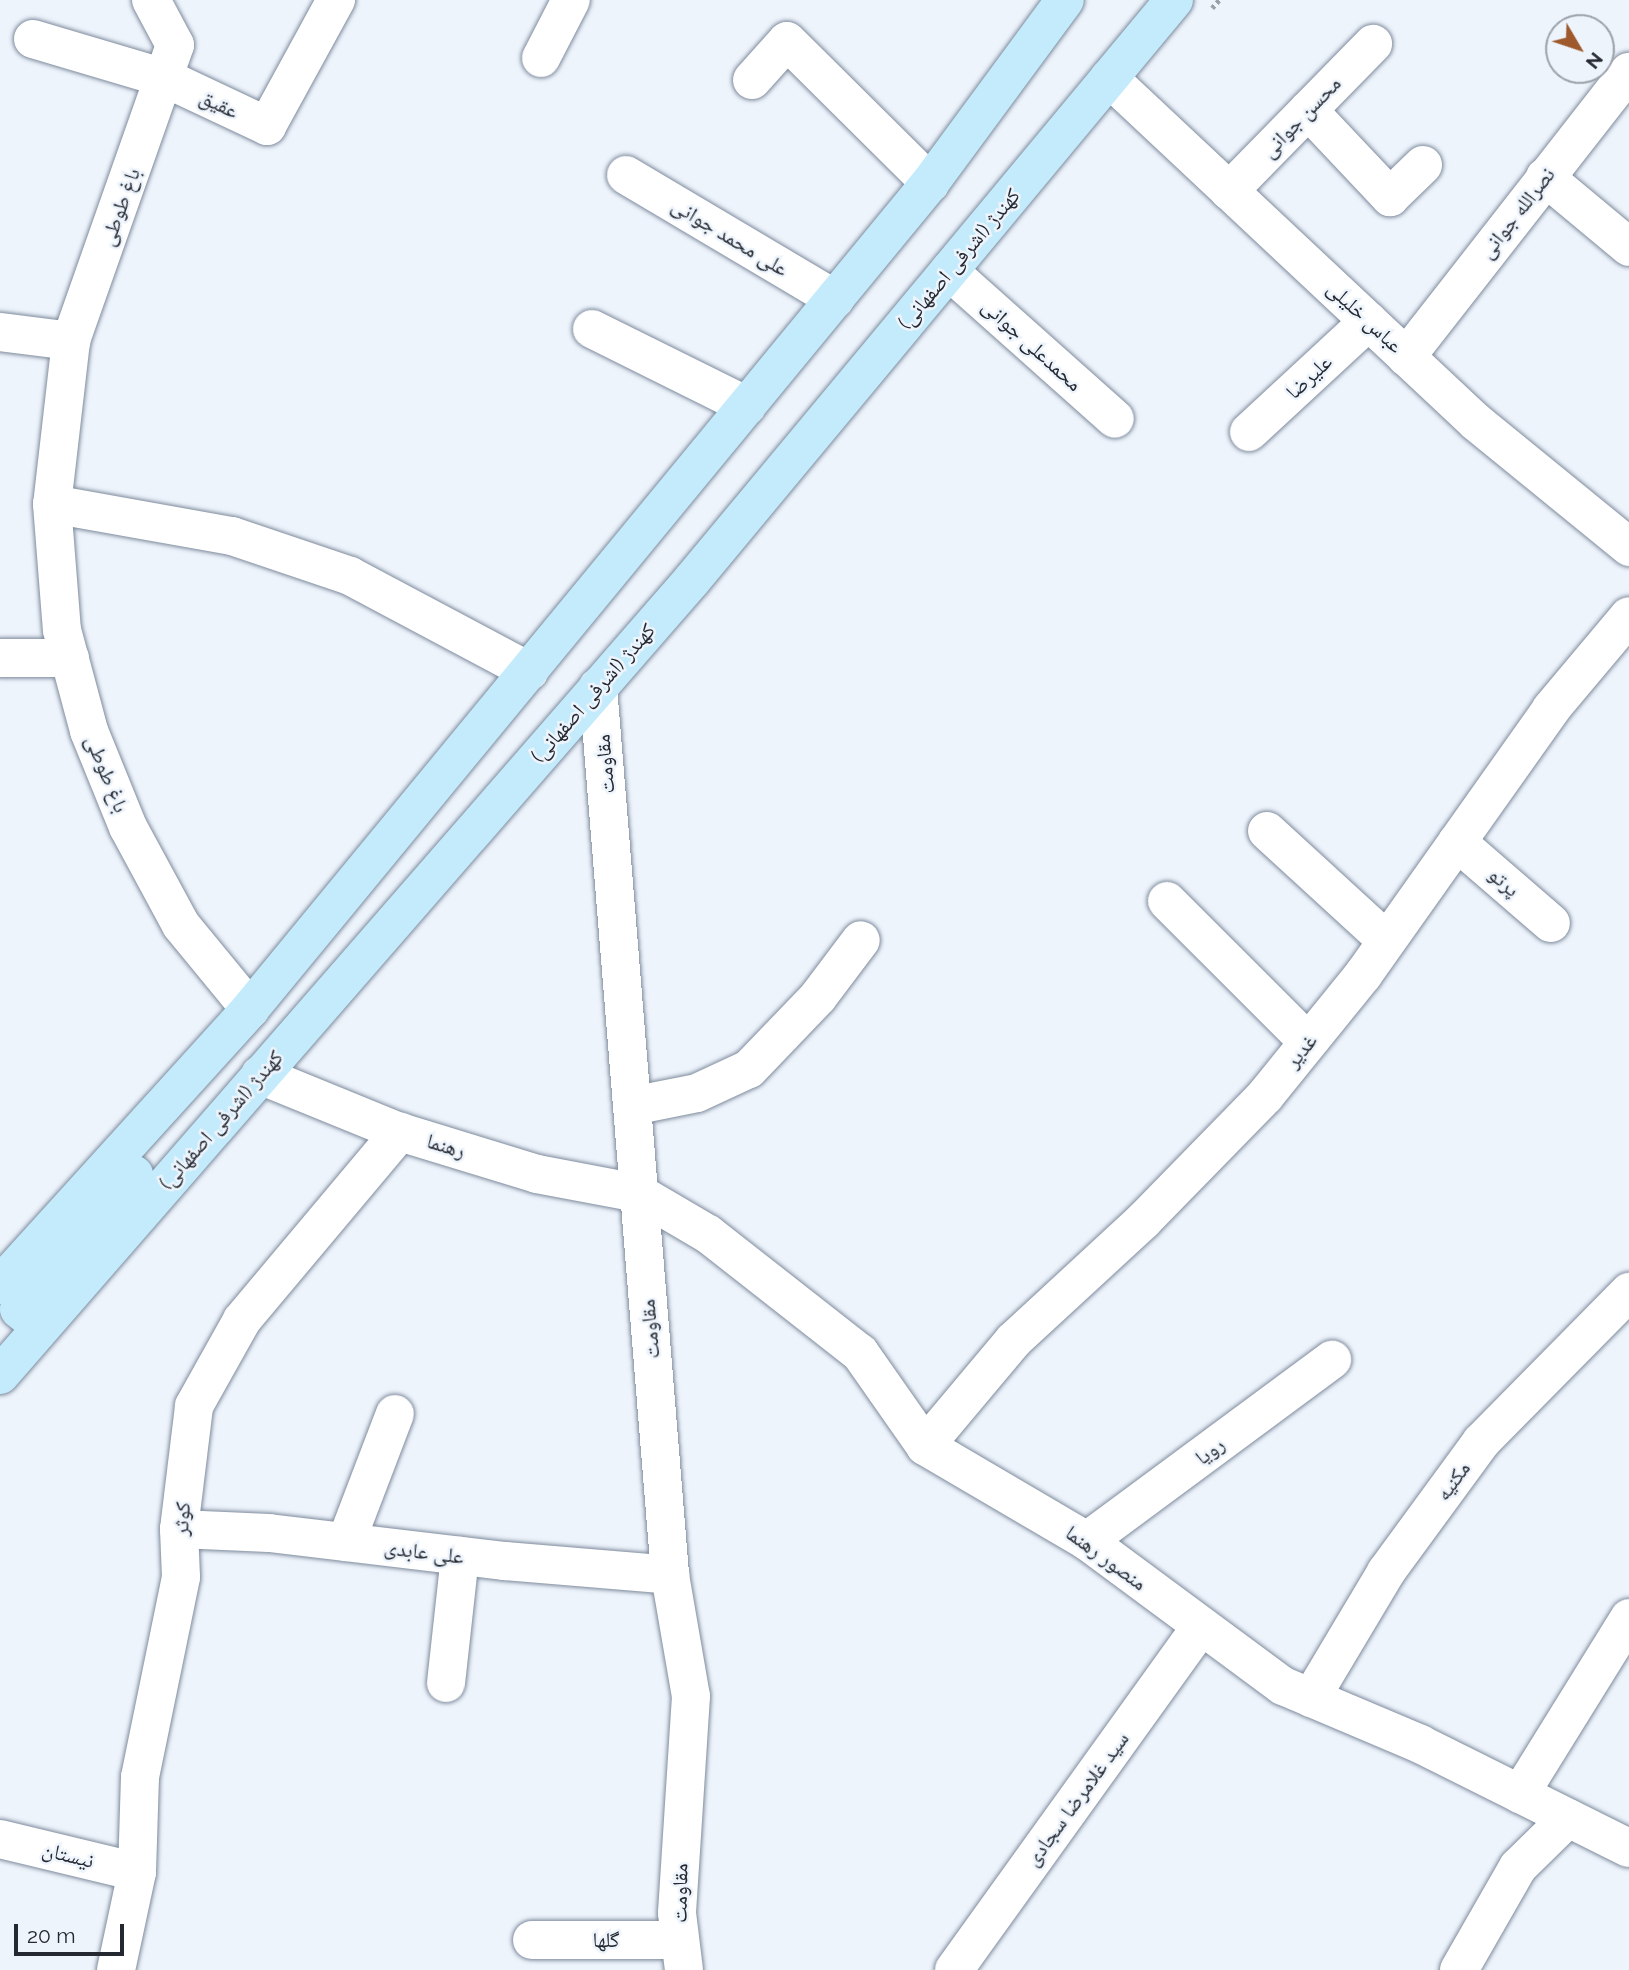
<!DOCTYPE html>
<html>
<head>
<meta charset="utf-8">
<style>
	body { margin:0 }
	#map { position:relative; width:1629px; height:1970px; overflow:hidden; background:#eef4fc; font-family:Raleway,"Noto Naskh Arabic",sans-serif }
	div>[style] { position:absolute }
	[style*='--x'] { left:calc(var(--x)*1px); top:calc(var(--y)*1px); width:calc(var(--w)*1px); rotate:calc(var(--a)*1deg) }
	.path>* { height:4.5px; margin-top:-2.25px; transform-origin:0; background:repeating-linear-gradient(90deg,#9ca1a9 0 3.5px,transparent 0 7px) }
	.roads { filter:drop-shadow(0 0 2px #7e8b9d) drop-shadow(0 0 2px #7e8b9d) }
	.minor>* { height:38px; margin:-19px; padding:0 19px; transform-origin:19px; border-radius:19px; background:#fff }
	.primary>* { height:38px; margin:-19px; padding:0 19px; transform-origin:19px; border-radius:19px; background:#c3ebfb }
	span { translate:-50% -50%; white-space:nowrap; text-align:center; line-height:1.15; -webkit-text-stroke:5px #eef4fc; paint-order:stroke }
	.street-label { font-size:21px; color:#242931 }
	.north { position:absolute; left:1545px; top:14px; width:70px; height:70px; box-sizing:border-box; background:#eef4fc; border:2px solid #9da3ab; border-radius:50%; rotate:129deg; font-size:19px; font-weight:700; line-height:28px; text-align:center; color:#242931 }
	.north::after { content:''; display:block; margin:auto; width:24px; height:32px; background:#9e592d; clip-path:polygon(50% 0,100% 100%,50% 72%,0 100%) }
	.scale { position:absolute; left:14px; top:1924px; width:110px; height:32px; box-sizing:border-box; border:4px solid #242931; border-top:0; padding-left:9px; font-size:21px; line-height:24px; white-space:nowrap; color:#242931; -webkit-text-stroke:5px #eef4fc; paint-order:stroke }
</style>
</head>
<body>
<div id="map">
	<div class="path">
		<div style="--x:1212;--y:8;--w:11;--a:-49"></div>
	</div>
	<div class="roads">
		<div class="minor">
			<div style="--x:151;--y:0;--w:51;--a:61.9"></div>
			<div style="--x:175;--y:45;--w:314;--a:109.4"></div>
			<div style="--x:71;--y:341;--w:164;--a:96.6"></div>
			<div style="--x:52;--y:504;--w:126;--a:85.5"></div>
			<div style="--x:62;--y:630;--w:105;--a:75"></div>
			<div style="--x:89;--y:731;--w:104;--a:67.9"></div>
			<div style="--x:128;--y:827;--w:111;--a:61.6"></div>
			<div style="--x:181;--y:925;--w:109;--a:50.6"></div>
			<div style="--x:33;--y:39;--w:138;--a:16.5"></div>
			<div style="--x:165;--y:78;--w:113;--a:25.2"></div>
			<div style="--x:267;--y:126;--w:144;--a:-61.3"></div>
			<div style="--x:541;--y:58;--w:65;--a:-62.7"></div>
			<div style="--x:1109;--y:78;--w:503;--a:43.15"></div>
			<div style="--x:1476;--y:422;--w:198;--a:39.2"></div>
			<div style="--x:752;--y:80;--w:52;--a:-48.1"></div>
			<div style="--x:787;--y:41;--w:202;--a:44.8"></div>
			<div style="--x:1308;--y:110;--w:120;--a:46.7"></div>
			<div style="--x:1390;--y:197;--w:46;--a:-44.1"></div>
			<div style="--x:626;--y:175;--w:243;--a:30.7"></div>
			<div style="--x:1545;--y:177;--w:109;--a:39.8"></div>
			<div style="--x:1229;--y:191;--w:206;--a:-45.6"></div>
			<div style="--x:949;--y:271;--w:222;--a:41.7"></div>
			<div style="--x:592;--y:329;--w:173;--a:26.4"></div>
			<div style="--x:0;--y:332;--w:72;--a:7.2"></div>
			<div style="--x:1406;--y:357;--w:362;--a:-52"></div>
			<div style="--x:1249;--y:432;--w:163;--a:-42.8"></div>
			<div style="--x:52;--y:504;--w:183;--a:10.1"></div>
			<div style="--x:232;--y:536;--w:125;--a:18.7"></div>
			<div style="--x:350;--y:576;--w:203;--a:28"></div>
			<div style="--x:0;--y:658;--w:70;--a:0"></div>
			<div style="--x:598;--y:687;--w:891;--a:85.36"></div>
			<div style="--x:670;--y:1575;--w:123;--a:80.2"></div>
			<div style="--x:691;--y:1696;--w:217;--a:93.7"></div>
			<div style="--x:677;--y:1913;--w:57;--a:83"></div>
			<div style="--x:1267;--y:831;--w:161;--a:42.5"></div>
			<div style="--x:1457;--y:842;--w:124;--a:40.8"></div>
			<div style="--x:1167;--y:901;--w:199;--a:45"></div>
			<div style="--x:260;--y:1075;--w:151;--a:22.2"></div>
			<div style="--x:400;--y:1132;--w:143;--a:17"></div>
			<div style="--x:537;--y:1174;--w:103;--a:10.7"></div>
			<div style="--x:638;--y:1193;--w:81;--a:30.4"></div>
			<div style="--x:708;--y:1234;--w:193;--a:38.1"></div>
			<div style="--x:860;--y:1353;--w:113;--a:55"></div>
			<div style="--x:925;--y:1446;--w:188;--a:30.4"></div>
			<div style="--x:1087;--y:1541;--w:244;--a:36.5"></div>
			<div style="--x:1283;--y:1686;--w:149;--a:22.9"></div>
			<div style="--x:1420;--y:1744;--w:233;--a:26.5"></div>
			<div style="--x:632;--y:1106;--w:66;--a:-11.3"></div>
			<div style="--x:697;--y:1093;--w:57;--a:-24.8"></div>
			<div style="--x:749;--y:1069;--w:100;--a:-46.2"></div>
			<div style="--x:818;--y:997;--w:71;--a:-53"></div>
			<div style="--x:925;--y:1446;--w:138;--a:-50"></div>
			<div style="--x:1014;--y:1340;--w:176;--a:-42.7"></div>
			<div style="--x:1143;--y:1221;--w:175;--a:-45.7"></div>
			<div style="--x:1265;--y:1096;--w:156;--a:-51"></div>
			<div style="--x:1363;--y:975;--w:326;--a:-54.7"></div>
			<div style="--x:1551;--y:709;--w:121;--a:-50"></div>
			<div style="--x:179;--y:1529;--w:90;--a:2.5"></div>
			<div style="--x:269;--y:1533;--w:238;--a:6.8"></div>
			<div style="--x:505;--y:1561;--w:166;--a:4.8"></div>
			<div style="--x:1087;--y:1541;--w:305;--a:-36.5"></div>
			<div style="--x:346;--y:1542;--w:137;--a:-69.1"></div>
			<div style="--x:446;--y:1683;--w:128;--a:-83.7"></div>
			<div style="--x:1311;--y:1698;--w:147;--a:-59.2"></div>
			<div style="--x:1386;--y:1572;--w:161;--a:-53.8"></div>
			<div style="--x:1481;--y:1442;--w:211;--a:-45.4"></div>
			<div style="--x:1520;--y:1794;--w:207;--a:-58.2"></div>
			<div style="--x:0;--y:1839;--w:141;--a:13.5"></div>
			<div style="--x:532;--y:1940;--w:148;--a:0"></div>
			<div style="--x:116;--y:1970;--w:100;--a:-77.9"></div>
			<div style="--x:137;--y:1872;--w:95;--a:-88.2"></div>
			<div style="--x:140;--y:1777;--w:204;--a:-78.4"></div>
			<div style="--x:181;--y:1577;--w:48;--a:-92.4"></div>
			<div style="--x:179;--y:1529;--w:124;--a:-83"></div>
			<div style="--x:194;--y:1406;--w:98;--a:-60.8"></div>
			<div style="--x:242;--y:1320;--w:246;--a:-50"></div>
			<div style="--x:954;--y:1970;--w:420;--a:-54.3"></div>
			<div style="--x:1459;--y:1970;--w:119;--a:-60.2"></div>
			<div style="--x:1518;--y:1867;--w:70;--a:-44.4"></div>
		</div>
		<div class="primary">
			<div style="--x:0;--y:1285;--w:372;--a:-47.8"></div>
			<div style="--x:250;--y:1009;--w:1070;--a:-50.54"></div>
			<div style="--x:930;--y:183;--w:227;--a:-53.6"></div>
			<div style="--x:41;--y:1327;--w:28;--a:-141"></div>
			<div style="--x:19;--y:1309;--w:177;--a:-49.4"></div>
			<div style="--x:0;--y:1375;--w:1054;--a:-48.96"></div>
			<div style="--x:692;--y:580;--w:754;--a:-50.27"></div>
		</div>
	</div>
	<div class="street-label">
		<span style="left:219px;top:104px;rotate:25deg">عقیق</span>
		<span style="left:1301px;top:117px;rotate:-46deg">محسن جوانی</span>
		<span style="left:120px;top:207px;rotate:-70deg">باغ طوطی</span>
		<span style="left:1517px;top:213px;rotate:-52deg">نصرالله جوانی</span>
		<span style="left:730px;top:237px;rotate:31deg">علی محمد جوانی</span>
		<span style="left:959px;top:259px;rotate:-50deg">کهندژ (اشرفی اصفهانی)</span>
		<span style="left:1365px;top:317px;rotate:43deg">عباس خلیلی</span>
		<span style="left:1032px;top:345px;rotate:42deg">محمدعلی جوانی</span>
		<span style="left:1309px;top:377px;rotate:-43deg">علیرضا</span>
		<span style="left:593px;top:693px;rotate:-49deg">کهندژ (اشرفی اصفهانی)</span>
		<span style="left:605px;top:764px;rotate:-95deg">مقاومت</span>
		<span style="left:107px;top:774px;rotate:68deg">باغ طوطی</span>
		<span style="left:1504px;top:882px;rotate:41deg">پرتو</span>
		<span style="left:1301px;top:1051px;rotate:-51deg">غدیر</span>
		<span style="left:221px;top:1120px;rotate:-49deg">کهندژ (اشرفی اصفهانی)</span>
		<span style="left:446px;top:1146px;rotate:17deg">رهنما</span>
		<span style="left:650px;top:1329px;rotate:-95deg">مقاومت</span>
		<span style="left:1210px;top:1451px;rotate:-37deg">رویا</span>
		<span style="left:1453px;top:1481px;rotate:-54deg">مکنیه</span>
		<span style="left:182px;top:1519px;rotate:-86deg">کوثر</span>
		<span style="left:424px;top:1552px;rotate:7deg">علی عابدی</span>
		<span style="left:1106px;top:1558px;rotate:36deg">منصور رهنما</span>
		<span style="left:1077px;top:1799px;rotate:-54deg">سید غلامرضا سجادی</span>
		<span style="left:68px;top:1855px;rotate:14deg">نیستان</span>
		<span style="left:680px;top:1893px;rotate:-89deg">مقاومت</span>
		<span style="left:606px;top:1940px">گلها</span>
	</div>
	<div class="north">N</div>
	<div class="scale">20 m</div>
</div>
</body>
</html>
